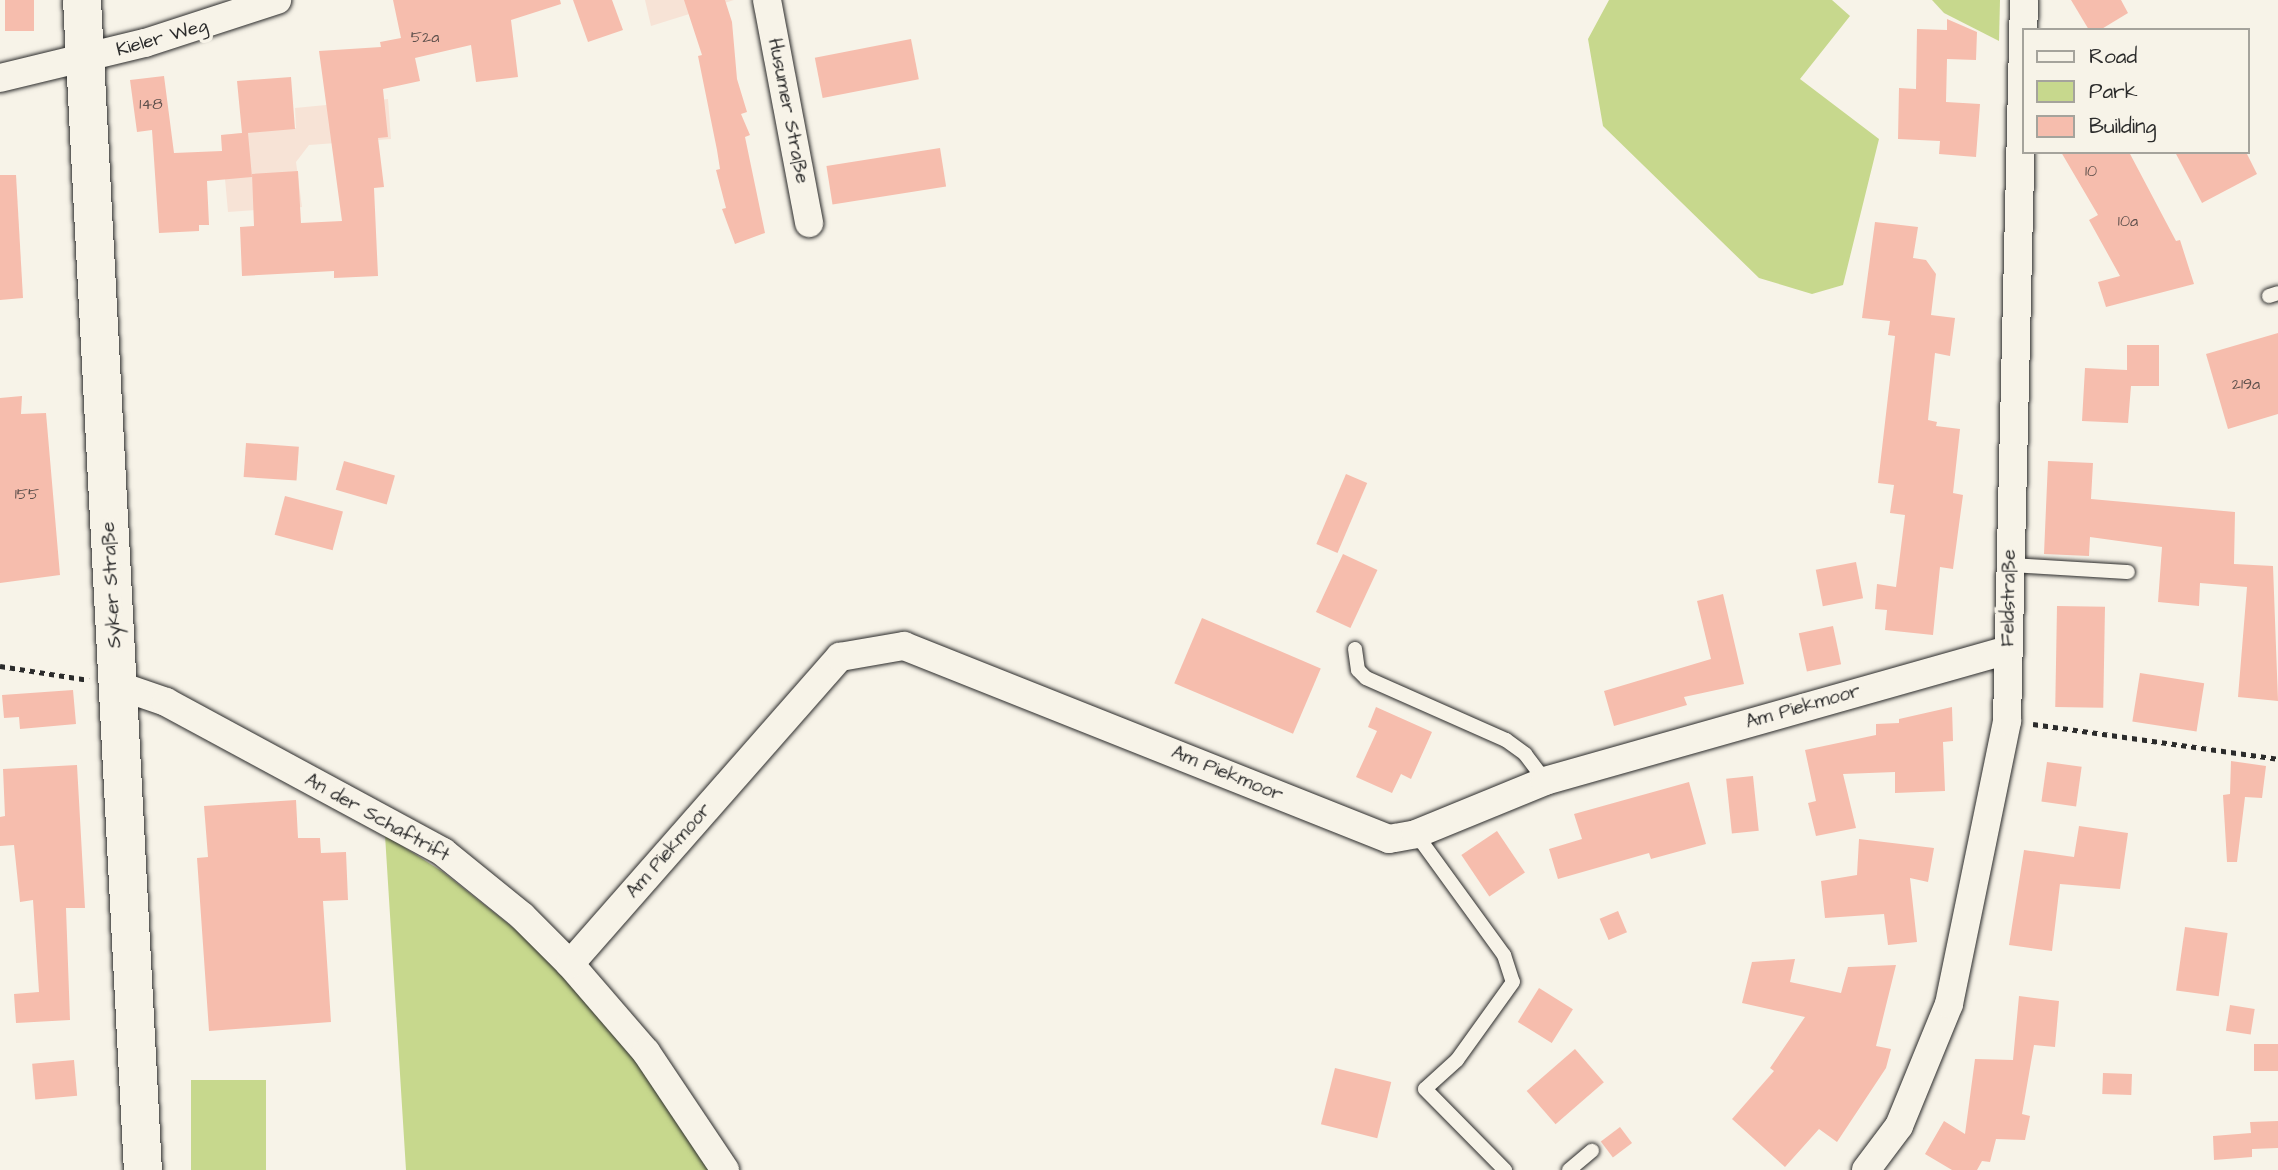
<!DOCTYPE html>
<html>
<head>
<meta charset="utf-8">
<style>
	body { margin:0 }
	#map { position:relative; width:2278px; height:1170px; overflow:hidden; background:#f7f3e8; font-family:"Architects Daughter",sans-serif }
	div>[style] { position:absolute }
	[style*='--x'] { left:calc(var(--x)*1px); top:calc(var(--y)*1px); width:calc(var(--w)*1px); rotate:calc(var(--a)*1deg) }
	.built>* { inset:0; background:#f7e3d6 }
	.green>* { inset:0; background:#c7d88d; transform-origin:0 0 }
	.building>* { inset:0; background:#f6bdad; transform-origin:0 0 }
	.path>* { height:4.5px; margin-top:-2.25px; transform-origin:0; background:repeating-linear-gradient(90deg,#2b2b2b 0 5px,transparent 0 10px) }
	.roads { filter:drop-shadow(0 0 2px #2b2b2b) drop-shadow(0 0 2px #2b2b2b) }
	.lane>* { height:14px; margin:-7px; padding:0 7px; transform-origin:7px; border-radius:7px; background:#f7f3e8 }
	.street>* { height:28px; margin:-14px; padding:0 14px; transform-origin:14px; border-radius:14px; background:#f7f3e8 }
	.secondary>* { height:38px; margin:-19px; padding:0 19px; transform-origin:19px; border-radius:19px; background:#f7f3e8 }
	span { translate:-50% -50%; white-space:nowrap; text-align:center; line-height:1.15; -webkit-text-stroke:7px #f7f3e8; paint-order:stroke }
	.number-label { font-size:16px; color:#5e504c }
	.number-label span { -webkit-text-stroke-width:0 }
	.street-label { font-size:19px; color:#2b2b2b }
	.legend { position:absolute; left:2022px; top:28px; width:228px; height:126px; box-sizing:border-box; background:#f7f3e8; border:2px solid #a5a39c; margin:0; padding:9px 12px; list-style:none; font-size:21px; color:#2b2b2b }
	.legend li { display:flex; align-items:center; gap:14px; height:35px }
	.legend b { width:35px; border:2px solid #a5a39c }
</style>
</head>
<body>
<div id="map">
	<div class="built">
		<div style="clip-path:polygon(645px 0,734px 0,651px 26px)"></div>
		<div style="clip-path:polygon(388px 99px,391px 139px,309px 145px,296px 162px,302px 207px,228px 212px,221px 135px,296px 128px,295px 108px)"></div>
	</div>
	<div class="green">
		<div style="clip-path:polygon(1609px 0,1832px 0,1850px 16px,1800px 79px,1879px 139px,1843px 285px,1812px 294px,1759px 278px,1603px 126px,1588px 39px)"></div>
		<div style="clip-path:polygon(1932px 0,2000px 0,1999px 41px,1944px 13px)"></div>
		<div style="clip-path:polygon(385px 835px,443px 872px,521px 934px,583px 998px,653px 1083px,713px 1170px,406px 1170px)"></div>
		<div style="left:191px;top:1080px;width:75px;height:90px"></div>
	</div>
	<div class="building">
		<div style="left:5px;top:0;width:29px;height:31px"></div>
		<div style="clip-path:polygon(393px 0,560px 0,561px 4px,511px 20px,518px 77px,476px 82px,471px 45px,415px 58px,420px 81px,383px 89px,388px 137px,378px 138px,384px 187px,374px 188px,378px 276px,334px 278px,334px 271px,242px 276px,240px 227px,254px 226px,252px 174px,298px 171px,301px 223px,342px 221px,319px 51px,381px 47px,380px 42px,401px 38px)"></div>
		<div style="clip-path:polygon(573px 0,612px 0,623px 30px,588px 42px)"></div>
		<div style="clip-path:polygon(684px 0,725px 0,732px 22px,737px 79px,747px 112px,741px 114px,750px 135px,745px 137px,765px 233px,735px 244px,722px 209px,726px 208px,716px 170px,720px 169px,717px 150px,698px 56px,702px 55px)"></div>
		<div style="clip-path:polygon(2071px 0,2121px 0,2128px 13px,2100px 30px,2089px 30px)"></div>
		<div style="clip-path:polygon(1947px 19px,1977px 32px,1976px 60px,1947px 59px,1946px 102px,1980px 104px,1976px 157px,1939px 154px,1940px 141px,1898px 139px,1899px 88px,1916px 89px,1917px 29px,1947px 30px)"></div>
		<div style="left:911px;top:39px;width:41px;height:98px;rotate:79deg"></div>
		<div style="clip-path:polygon(164px 76px,174px 153px,222px 151px,221px 135px,242px 133px,237px 81px,291px 77px,295px 129px,248px 133px,252px 177px,207px 181px,209px 225px,199px 225px,199px 231px,159px 233px,152px 130px,137px 132px,130px 80px)"></div>
		<div style="left:940px;top:148px;width:39px;height:115px;rotate:81deg"></div>
		<div style="clip-path:polygon(2061px 152px,2129px 152px,2176px 241px,2180px 240px,2194px 284px,2106px 307px,2098px 282px,2120px 276px,2089px 220px,2098px 215px)"></div>
		<div style="clip-path:polygon(2175px 152px,2246px 152px,2257px 174px,2202px 203px)"></div>
		<div style="clip-path:polygon(0 175px,16px 175px,23px 298px,0 300px)"></div>
		<div style="clip-path:polygon(1875px 222px,1918px 227px,1913px 258px,1926px 260px,1936px 274px,1931px 315px,1955px 318px,1950px 356px,1935px 353px,1928px 420px,1937px 422px,1936px 426px,1960px 429px,1953px 493px,1963px 495px,1953px 569px,1940px 567px,1933px 635px,1885px 630px,1887px 610px,1875px 609px,1877px 584px,1896px 587px,1905px 515px,1890px 513px,1894px 485px,1878px 483px,1895px 336px,1888px 335px,1890px 321px,1862px 318px)"></div>
		<div style="clip-path:polygon(2278px 333px,2278px 414px,2228px 429px,2206px 354px)"></div>
		<div style="clip-path:polygon(2127px 345px,2159px 345px,2159px 386px,2131px 386px,2128px 423px,2082px 421px,2085px 368px,2127px 370px)"></div>
		<div style="clip-path:polygon(22px 396px,21px 414px,46px 413px,60px 575px,0 583px,0 398px)"></div>
		<div style="left:246px;top:443px;width:53px;height:34px;rotate:4deg"></div>
		<div style="left:344px;top:461px;width:53px;height:30px;rotate:16deg"></div>
		<div style="clip-path:polygon(2048px 461px,2093px 463px,2091px 499px,2235px 512px,2234px 564px,2273px 566px,2278px 701px,2238px 697px,2247px 587px,2200px 583px,2199px 606px,2158px 602px,2162px 547px,2090px 537px,2089px 556px,2044px 554px)"></div>
		<div style="left:1346px;top:474px;width:23px;height:76px;rotate:23deg"></div>
		<div style="left:285px;top:496px;width:60px;height:40px;rotate:15deg"></div>
		<div style="left:1343px;top:554px;width:38px;height:64px;rotate:25deg"></div>
		<div style="left:1856px;top:562px;width:37px;height:41px;rotate:79deg"></div>
		<div style="clip-path:polygon(1723px 594px,1744px 684px,1684px 697px,1687px 705px,1614px 726px,1604px 691px,1711px 659px,1697px 601px)"></div>
		<div style="left:2057px;top:606px;width:48px;height:101px;rotate:1deg"></div>
		<div style="left:1202px;top:618px;width:129px;height:71px;rotate:23deg"></div>
		<div style="left:1833px;top:626px;width:39px;height:35px;rotate:78deg"></div>
		<div style="left:2140px;top:673px;width:65px;height:49px;rotate:9deg"></div>
		<div style="clip-path:polygon(73px 690px,76px 724px,20px 729px,19px 717px,4px 718px,2px 695px)"></div>
		<div style="clip-path:polygon(1376px 707px,1432px 732px,1411px 779px,1401px 774px,1392px 793px,1356px 777px,1377px 731px,1368px 727px)"></div>
		<div style="clip-path:polygon(1952px 707px,1953px 741px,1943px 742px,1945px 791px,1895px 793px,1895px 772px,1843px 774px,1856px 828px,1816px 836px,1808px 803px,1816px 801px,1805px 750px,1876px 735px,1876px 724px,1899px 723px,1899px 719px)"></div>
		<div style="clip-path:polygon(2231px 761px,2266px 766px,2262px 798px,2245px 797px,2237px 862px,2227px 862px,2223px 795px,2230px 794px)"></div>
		<div style="left:2047px;top:762px;width:35px;height:40px;rotate:8deg"></div>
		<div style="clip-path:polygon(77px 765px,85px 908px,66px 908px,70px 1020px,16px 1023px,14px 994px,39px 992px,33px 900px,20px 902px,14px 845px,0 846px,0 817px,5px 816px,3px 769px)"></div>
		<div style="left:1753px;top:776px;width:55px;height:27px;rotate:84deg"></div>
		<div style="clip-path:polygon(1689px 782px,1706px 844px,1651px 859px,1649px 853px,1558px 879px,1549px 849px,1582px 839px,1574px 814px)"></div>
		<div style="clip-path:polygon(296px 800px,298px 838px,320px 838px,321px 853px,346px 852px,348px 900px,323px 901px,331px 1022px,209px 1031px,197px 858px,208px 857px,204px 806px)"></div>
		<div style="clip-path:polygon(2079px 826px,2128px 833px,2120px 889px,2060px 884px,2052px 951px,2009px 945px,2024px 850px,2074px 857px)"></div>
		<div style="left:1497px;top:831px;width:50px;height:43px;rotate:56deg"></div>
		<div style="clip-path:polygon(1859px 839px,1934px 848px,1928px 882px,1910px 878px,1917px 942px,1888px 945px,1884px 914px,1825px 918px,1821px 881px,1857px 875px)"></div>
		<div style="left:1618px;top:911px;width:23px;height:20px;rotate:67deg"></div>
		<div style="left:2185px;top:927px;width:43px;height:64px;rotate:8deg"></div>
		<div style="clip-path:polygon(1795px 959px,1790px 982px,1841px 993px,1848px 967px,1896px 965px,1876px 1046px,1891px 1049px,1886px 1068px,1837px 1142px,1819px 1129px,1785px 1167px,1732px 1119px,1774px 1071px,1770px 1068px,1805px 1017px,1742px 1003px,1752px 962px)"></div>
		<div style="left:1539px;top:988px;width:40px;height:40px;rotate:32deg"></div>
		<div style="clip-path:polygon(2019px 996px,2059px 1001px,2055px 1047px,2034px 1045px,2022px 1114px,2030px 1116px,2025px 1140px,1996px 1139px,1990px 1162px,1982px 1161px,1977px 1170px,1952px 1170px,1925px 1154px,1944px 1121px,1965px 1134px,1975px 1059px,2013px 1060px)"></div>
		<div style="left:2230px;top:1005px;width:25px;height:26px;rotate:9deg"></div>
		<div style="left:2278px;top:1044px;width:27px;height:24px;rotate:90deg"></div>
		<div style="left:1575px;top:1049px;width:44px;height:64px;rotate:49deg"></div>
		<div style="left:74px;top:1060px;width:36px;height:42px;rotate:85deg"></div>
		<div style="left:1335px;top:1068px;width:58px;height:58px;rotate:14deg"></div>
		<div style="left:2103px;top:1073px;width:29px;height:21px;rotate:2deg"></div>
		<div style="clip-path:polygon(2278px 1121px,2278px 1148px,2252px 1149px,2252px 1157px,2214px 1160px,2213px 1136px,2251px 1133px,2250px 1122px)"></div>
		<div style="left:1620px;top:1127px;width:20px;height:24px;rotate:53deg"></div>
	</div>
	<div class="path">
		<div style="--x:0;--y:666;--w:90;--a:8.9"></div>
		<div style="--x:2033;--y:724;--w:247;--a:8.1"></div>
	</div>
	<div class="roads">
		<div class="lane">
			<div style="--x:2269;--y:296;--w:9;--a:-18"></div>
			<div style="--x:2010;--y:565;--w:118;--a:3.4"></div>
			<div style="--x:1355;--y:649;--w:21;--a:82"></div>
			<div style="--x:1358;--y:670;--w:11;--a:45"></div>
			<div style="--x:1366;--y:678;--w:153;--a:23.9"></div>
			<div style="--x:1506;--y:740;--w:24;--a:36"></div>
			<div style="--x:1525;--y:754;--w:34;--a:53"></div>
			<div style="--x:1416;--y:834;--w:150;--a:54"></div>
			<div style="--x:1504;--y:955;--w:28;--a:72"></div>
			<div style="--x:1513;--y:982;--w:96;--a:125.7"></div>
			<div style="--x:1457;--y:1060;--w:43;--a:137.8"></div>
			<div style="--x:1425;--y:1089;--w:114;--a:45.4"></div>
			<div style="--x:1569;--y:1170;--w:30;--a:-40"></div>
		</div>
		<div class="street">
			<div style="--x:767;--y:0;--w:227;--a:79.3"></div>
			<div style="--x:0;--y:78;--w:149;--a:-13.6"></div>
			<div style="--x:145;--y:43;--w:139;--a:-18"></div>
			<div style="--x:117;--y:685;--w:52;--a:19.1"></div>
			<div style="--x:166;--y:702;--w:315;--a:28.4"></div>
			<div style="--x:443;--y:852;--w:102;--a:39"></div>
			<div style="--x:522;--y:916;--w:68;--a:45"></div>
			<div style="--x:570;--y:964;--w:116;--a:49.2"></div>
			<div style="--x:646;--y:1052;--w:142;--a:56.2"></div>
			<div style="--x:570;--y:964;--w:409;--a:-48.7"></div>
			<div style="--x:840;--y:657;--w:65;--a:-9.8"></div>
			<div style="--x:904;--y:646;--w:522;--a:21.7"></div>
			<div style="--x:1389;--y:839;--w:27;--a:-10"></div>
			<div style="--x:1416;--y:834;--w:139;--a:-22.3"></div>
			<div style="--x:1545;--y:781;--w:481;--a:-15.8"></div>
			<div style="--x:1866;--y:1170;--w:55;--a:-53.1"></div>
			<div style="--x:1899;--y:1126;--w:132;--a:-67.7"></div>
			<div style="--x:1949;--y:1004;--w:289;--a:-78.4"></div>
			<div style="--x:2007;--y:721;--w:721;--a:-88.65"></div>
		</div>
		<div class="secondary">
			<div style="--x:82;--y:0;--w:1172;--a:87.02"></div>
		</div>
	</div>
	<div class="number-label">
		<span style="left:425px;top:37px">52a</span>
		<span style="left:151px;top:104px">148</span>
		<span style="left:2091px;top:171px">10</span>
		<span style="left:2128px;top:221px">10a</span>
		<span style="left:2246px;top:384px">219a</span>
		<span style="left:27px;top:494px">155</span>
	</div>
	<div class="street-label">
		<span style="left:162px;top:38px;rotate:-16deg">Kieler Weg</span>
		<span style="left:788px;top:111px;rotate:79deg">Husumer Straße</span>
		<span style="left:112px;top:585px;rotate:-93deg">Syker Straße</span>
		<span style="left:2009px;top:598px;rotate:-89deg">Feldstraße</span>
		<span style="left:1803px;top:707px;rotate:-16deg">Am Piekmoor</span>
		<span style="left:1227px;top:774px;rotate:22deg">Am Piekmoor</span>
		<span style="left:377px;top:818px;rotate:29deg">An der Schaftrift</span>
		<span style="left:669px;top:851px;rotate:-49deg">Am Piekmoor</span>
	</div>
	<ul class="legend">
	<li><b style="height:9px;background:#f7f3e8"></b>Road</li>
	<li><b style="height:19px;background:#c7d88d"></b>Park</li>
	<li><b style="height:19px;background:#f6bdad"></b>Building</li>
	</ul>
</div>
</body>
</html>
